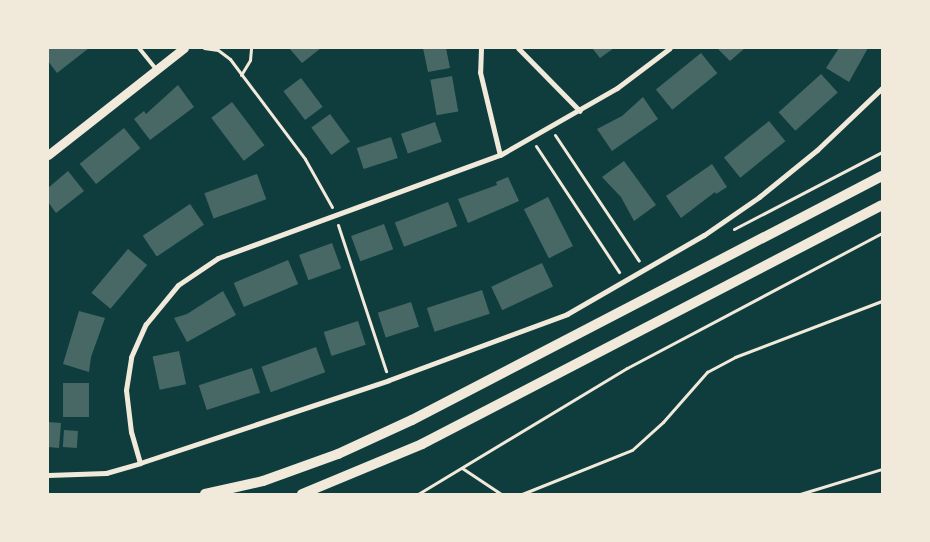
<!DOCTYPE html>
<html>
<head>
<meta charset="utf-8">
<style>
	body { margin:0 }
	#map { position:relative; width:930px; height:542px; overflow:hidden; background:#0f3d3e; font-family:Commissioner,sans-serif }
	div>[style] { position:absolute }
	[style*='--x'] { left:calc(var(--x)*1px); top:calc(var(--y)*1px); width:calc(var(--w)*1px); rotate:calc(var(--a)*1deg) }
	.building>* { inset:0; background:#486865; transform-origin:0 0 }
	.path>* { height:3px; margin:-1.5px; padding:0 1.5px; transform-origin:1.5px; border-radius:1.5px; background:#f1e9da }
	.service>* { height:4px; margin:-2px; padding:0 2px; transform-origin:2px; border-radius:2px; background:#f1e9da }
	.minor>* { height:5px; margin:-2.5px; padding:0 2.5px; transform-origin:2.5px; border-radius:2.5px; background:#f1e9da }
	.tertiary>* { height:9px; margin:-4.5px; padding:0 4.5px; transform-origin:4.5px; border-radius:4.5px; background:#f1e9da }
	.secondary>* { height:10px; margin:-5px; padding:0 5px; transform-origin:5px; border-radius:5px; background:#f1e9da }
	span { translate:-50% -50%; white-space:nowrap; text-align:center; line-height:1.15; -webkit-text-stroke:4px #f1e9da; paint-order:stroke }
	.frame { position:absolute; inset:0; border:49px solid #f1e9da; pointer-events:none }
</style>
</head>
<body>
<div id="map">
	<div class="building">
		<div style="clip-path:polygon(48px 48px,89px 48px,57px 73px,48px 61px)"></div>
		<div style="clip-path:polygon(289px 48px,321px 48px,302px 63px)"></div>
		<div style="clip-path:polygon(423px 48px,446px 48px,450px 68px,428px 72px)"></div>
		<div style="clip-path:polygon(592px 48px,614px 48px,600px 58px)"></div>
		<div style="clip-path:polygon(717px 48px,745px 48px,730px 61px)"></div>
		<div style="clip-path:polygon(839px 48px,868px 48px,849px 82px,826px 68px)"></div>
		<div style="left:701px;top:53px;width:26px;height:58px;rotate:51deg"></div>
		<div style="left:821px;top:74px;width:25px;height:57px;rotate:48deg"></div>
		<div style="left:452px;top:76px;width:36px;height:22px;rotate:80deg"></div>
		<div style="left:301px;top:78px;width:36px;height:22px;rotate:53deg"></div>
		<div style="clip-path:polygon(178px 85px,194px 107px,150px 140px,134px 119px,144px 111px,146px 114px)"></div>
		<div style="clip-path:polygon(643px 97px,658px 119px,612px 151px,597px 129px,622px 116px)"></div>
		<div style="left:232px;top:102px;width:54px;height:26px;rotate:53deg"></div>
		<div style="left:330px;top:114px;width:34px;height:23px;rotate:54deg"></div>
		<div style="left:769px;top:121px;width:26px;height:58px;rotate:51deg"></div>
		<div style="left:435px;top:122px;width:21px;height:36px;rotate:71deg"></div>
		<div style="left:124px;top:128px;width:26px;height:57px;rotate:51deg"></div>
		<div style="left:391px;top:137px;width:22px;height:36px;rotate:72deg"></div>
		<div style="clip-path:polygon(624px 161px,656px 205px,634px 221px,621px 197px,602px 177px)"></div>
		<div style="clip-path:polygon(712px 164px,727px 187px,716px 194px,715px 192px,681px 218px,666px 196px)"></div>
		<div style="clip-path:polygon(68px 171px,84px 191px,56px 213px,48px 202px,48px 188px)"></div>
		<div style="left:257px;top:174px;width:27px;height:56px;rotate:70deg"></div>
		<div style="clip-path:polygon(508px 177px,519px 201px,468px 223px,458px 199px,497px 185px,496px 182px)"></div>
		<div style="left:548px;top:197px;width:55px;height:27px;rotate:63deg"></div>
		<div style="left:448px;top:202px;width:26px;height:57px;rotate:69deg"></div>
		<div style="left:190px;top:204px;width:25px;height:57px;rotate:56deg"></div>
		<div style="left:384px;top:224px;width:27px;height:35px;rotate:70deg"></div>
		<div style="left:332px;top:243px;width:27px;height:35px;rotate:70deg"></div>
		<div style="left:128px;top:249px;width:25px;height:57px;rotate:40deg"></div>
		<div style="left:288px;top:260px;width:26px;height:59px;rotate:67deg"></div>
		<div style="left:542px;top:263px;width:26px;height:56px;rotate:65deg"></div>
		<div style="left:482px;top:290px;width:25px;height:58px;rotate:72deg"></div>
		<div style="clip-path:polygon(223px 291px,236px 315px,187px 342px,174px 318px,187px 314px)"></div>
		<div style="left:411px;top:302px;width:26px;height:35px;rotate:72deg"></div>
		<div style="clip-path:polygon(79px 311px,105px 318px,91px 357px,89px 372px,63px 364px)"></div>
		<div style="left:358px;top:321px;width:25px;height:36px;rotate:72deg"></div>
		<div style="left:316px;top:347px;width:27px;height:58px;rotate:70deg"></div>
		<div style="left:179px;top:351px;width:34px;height:27px;rotate:78deg"></div>
		<div style="left:252px;top:368px;width:26px;height:56px;rotate:72deg"></div>
		<div style="left:89px;top:383px;width:34px;height:26px;rotate:90deg"></div>
		<div style="clip-path:polygon(48px 422px,61px 423px,59px 448px,48px 447px)"></div>
		<div style="left:64px;top:430px;width:14px;height:17px;rotate:4deg"></div>
	</div>
	<div class="path">
		<div style="--x:204;--y:48;--w:14;--a:8"></div>
		<div style="--x:218;--y:50;--w:15;--a:37"></div>
		<div style="--x:230;--y:59;--w:125;--a:53.1"></div>
		<div style="--x:305;--y:159;--w:55;--a:60.6"></div>
		<div style="--x:241;--y:75;--w:17;--a:-59"></div>
		<div style="--x:250;--y:60;--w:12;--a:-85"></div>
		<div style="--x:555;--y:135;--w:151;--a:56.3"></div>
		<div style="--x:536;--y:146;--w:151;--a:56.6"></div>
		<div style="--x:338;--y:225;--w:154;--a:71.8"></div>
		<div style="--x:734;--y:229;--w:167;--a:-27.5"></div>
		<div style="--x:462;--y:468;--w:47;--a:33.7"></div>
		<div style="--x:418;--y:494;--w:244;--a:-31.1"></div>
		<div style="--x:627;--y:368;--w:289;--a:-27.9"></div>
		<div style="--x:522;--y:494;--w:118;--a:-21.8"></div>
		<div style="--x:632;--y:450;--w:42;--a:-42.1"></div>
		<div style="--x:663;--y:422;--w:67;--a:-48.7"></div>
		<div style="--x:707;--y:372;--w:32;--a:-28"></div>
		<div style="--x:735;--y:357;--w:157;--a:-20.9"></div>
		<div style="--x:800;--y:494;--w:86;--a:-17"></div>
	</div>
	<div class="service">
		<div style="--x:139;--y:48;--w:27;--a:51"></div>
	</div>
	<div class="minor">
		<div style="--x:481;--y:48;--w:24;--a:92"></div>
		<div style="--x:480;--y:72;--w:85;--a:76.5"></div>
		<div style="--x:518;--y:48;--w:88;--a:45.5"></div>
		<div style="--x:140;--y:463;--w:32;--a:-106"></div>
		<div style="--x:131;--y:432;--w:42;--a:-96.8"></div>
		<div style="--x:126;--y:390;--w:33;--a:-81"></div>
		<div style="--x:131;--y:357;--w:36;--a:-66"></div>
		<div style="--x:146;--y:324;--w:50;--a:-50.6"></div>
		<div style="--x:178;--y:285;--w:48;--a:-34"></div>
		<div style="--x:218;--y:258;--w:300;--a:-20.1"></div>
		<div style="--x:500;--y:155;--w:135;--a:-29.8"></div>
		<div style="--x:617;--y:88;--w:66;--a:-37"></div>
		<div style="--x:48;--y:475;--w:58;--a:-2"></div>
		<div style="--x:106;--y:473;--w:35;--a:-16"></div>
		<div style="--x:140;--y:463;--w:262;--a:-18.4"></div>
		<div style="--x:389;--y:380;--w:190;--a:-20.3"></div>
		<div style="--x:567;--y:314;--w:158;--a:-30"></div>
		<div style="--x:704;--y:235;--w:67;--a:-34.6"></div>
		<div style="--x:759;--y:197;--w:75;--a:-39"></div>
		<div style="--x:817;--y:150;--w:90;--a:-43.6"></div>
	</div>
	<div class="tertiary">
		<div style="--x:48;--y:155;--w:173;--a:-38.2"></div>
	</div>
	<div class="secondary">
		<div style="--x:205;--y:494;--w:59;--a:-12.6"></div>
		<div style="--x:263;--y:481;--w:80;--a:-19.8"></div>
		<div style="--x:338;--y:454;--w:81;--a:-24.7"></div>
		<div style="--x:412;--y:420;--w:530;--a:-27.44"></div>
		<div style="--x:302;--y:494;--w:130;--a:-22.6"></div>
		<div style="--x:422;--y:444;--w:518;--a:-27.45"></div>
	</div>
	<div class="frame"></div>
</div>
</body>
</html>
